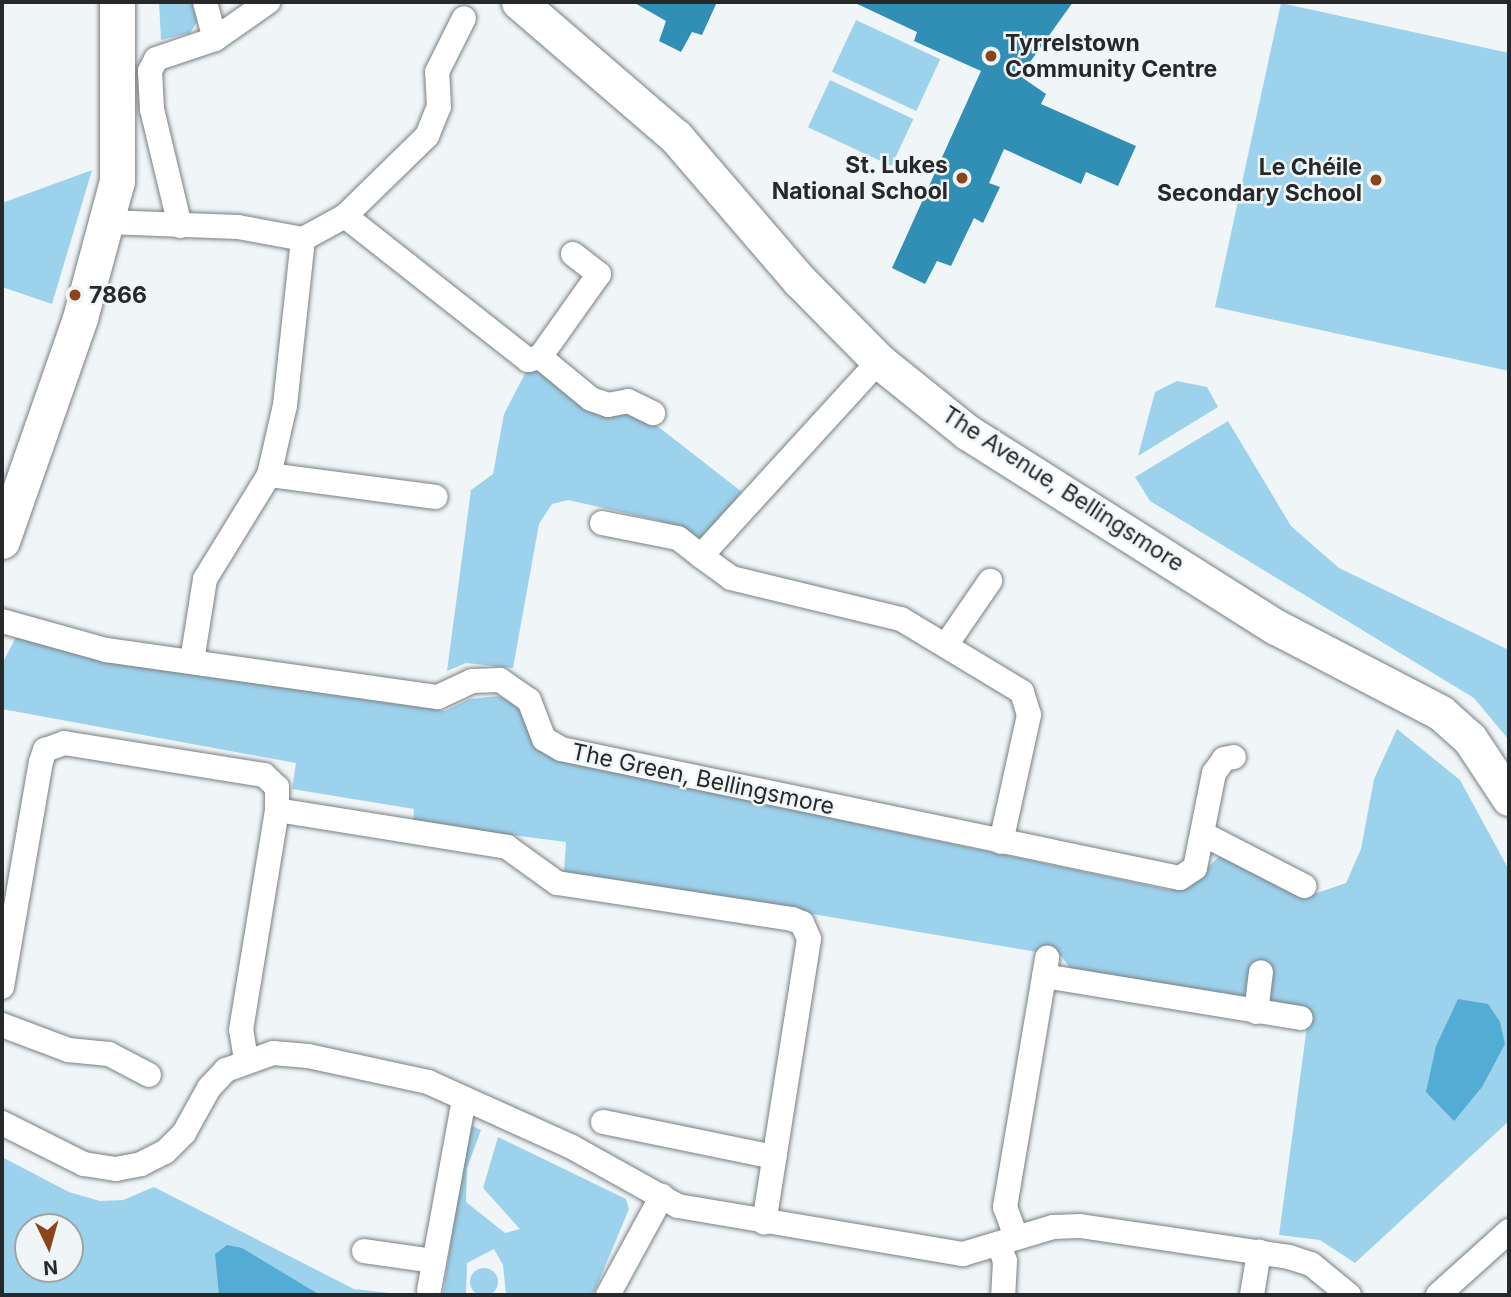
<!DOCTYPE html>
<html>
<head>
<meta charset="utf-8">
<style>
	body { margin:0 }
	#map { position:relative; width:1511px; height:1297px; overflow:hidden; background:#f0f6f8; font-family:Inter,sans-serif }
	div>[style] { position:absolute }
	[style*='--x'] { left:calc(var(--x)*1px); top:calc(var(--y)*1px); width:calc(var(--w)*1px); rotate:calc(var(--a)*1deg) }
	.green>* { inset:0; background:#9dd2ec; transform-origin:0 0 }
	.round { border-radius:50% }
	.water>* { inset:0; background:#52acd4 }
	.building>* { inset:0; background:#318fb5 }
	.roads { filter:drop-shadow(0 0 2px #797f81) drop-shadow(0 0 2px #797f81) }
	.street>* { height:24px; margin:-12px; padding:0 12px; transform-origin:12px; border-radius:12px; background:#fff }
	.secondary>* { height:35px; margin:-17.5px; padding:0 17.5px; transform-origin:17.5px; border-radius:17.5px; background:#fff }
	.dots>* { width:19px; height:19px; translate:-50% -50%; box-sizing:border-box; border:4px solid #f0f6f8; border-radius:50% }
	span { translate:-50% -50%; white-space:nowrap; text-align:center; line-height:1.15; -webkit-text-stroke:5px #f0f6f8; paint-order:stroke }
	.poi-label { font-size:23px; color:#262829; font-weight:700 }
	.left { translate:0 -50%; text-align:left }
	.right { translate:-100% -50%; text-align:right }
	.street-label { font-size:23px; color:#262829 }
	.frame { position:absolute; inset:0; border:4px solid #262829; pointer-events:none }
	.north { position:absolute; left:14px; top:1213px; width:70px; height:70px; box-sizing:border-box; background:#f0f6f8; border:2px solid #9fa4a5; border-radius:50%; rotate:175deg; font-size:19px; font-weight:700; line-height:28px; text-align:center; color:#262829 }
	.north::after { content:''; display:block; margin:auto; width:24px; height:32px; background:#8a451a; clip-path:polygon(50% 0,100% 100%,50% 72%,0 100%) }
</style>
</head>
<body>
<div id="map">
	<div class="green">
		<div style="clip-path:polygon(159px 2px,192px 2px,197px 22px,190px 33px,161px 40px)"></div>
		<div style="clip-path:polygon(1281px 3px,1509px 53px,1509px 371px,1215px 307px)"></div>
		<div style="left:856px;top:20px;width:93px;height:57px;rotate:25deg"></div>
		<div style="left:830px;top:80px;width:92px;height:52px;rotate:25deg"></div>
		<div style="clip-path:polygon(92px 170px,52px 304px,2px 287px,2px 203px)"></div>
		<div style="clip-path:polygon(530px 364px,656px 425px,742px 492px,702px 539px,657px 520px,568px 500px,552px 504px,539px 524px,513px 668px,466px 663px,447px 671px,471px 490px,493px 474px,504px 414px)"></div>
		<div style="clip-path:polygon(1177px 381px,1207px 387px,1218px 407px,1138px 456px,1155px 392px)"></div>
		<div style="clip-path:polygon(1228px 421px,1291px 526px,1339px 568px,1509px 650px,1509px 740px,1474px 698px,1150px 501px,1135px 477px)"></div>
		<div style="clip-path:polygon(16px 637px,149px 668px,445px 711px,469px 699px,499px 696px,521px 707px,562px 761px,1170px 890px,1193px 881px,1221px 855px,1305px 897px,1346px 883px,1361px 849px,1374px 779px,1397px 729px,1460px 780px,1509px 870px,1509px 1121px,1355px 1263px,1320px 1240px,1279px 1235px,1309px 1011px,1073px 972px,1061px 956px,564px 872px,566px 842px,413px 822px,414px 809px,292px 789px,296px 763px,2px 709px,2px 664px)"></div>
		<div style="clip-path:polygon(468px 1124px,481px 1130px,467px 1168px,466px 1202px,505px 1233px,520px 1229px,483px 1188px,498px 1137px,626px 1199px,629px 1209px,593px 1295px,506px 1295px,503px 1265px,494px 1249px,467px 1263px,466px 1295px,443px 1295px)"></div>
		<div style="clip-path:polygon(evenodd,2px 1157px,69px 1192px,100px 1201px,123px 1200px,154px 1187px,354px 1289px,407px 1295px,2px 1295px,2px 1157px,28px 1227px,70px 1227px,70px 1269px,28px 1269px,28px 1227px)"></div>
		<div class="round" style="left:470px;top:1268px;width:28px;height:28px"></div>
	</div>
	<div class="water">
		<div style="clip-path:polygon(1458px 999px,1488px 1004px,1500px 1022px,1505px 1044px,1482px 1087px,1454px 1121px,1426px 1092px,1436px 1046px)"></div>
		<div style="clip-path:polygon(227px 1245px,242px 1248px,320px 1295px,219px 1295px,215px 1254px)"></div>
	</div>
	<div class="building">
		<div style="clip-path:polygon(633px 2px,717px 2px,702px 35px,692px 32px,681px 52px,659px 41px,666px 21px)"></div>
		<div style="clip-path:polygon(853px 2px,1073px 2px,1020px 76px,1046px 94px,1041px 104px,1136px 146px,1118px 186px,1086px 172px,1081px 184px,1004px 149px,989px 183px,1000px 187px,983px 223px,974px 218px,951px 266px,937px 261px,925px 284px,892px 268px,981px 71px,914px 41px,917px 32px)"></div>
	</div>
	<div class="roads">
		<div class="street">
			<div style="--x:205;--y:2;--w:38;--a:75"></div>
			<div style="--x:345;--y:216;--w:233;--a:38.2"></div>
			<div style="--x:528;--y:360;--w:12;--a:-14"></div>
			<div style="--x:107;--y:222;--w:131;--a:2.2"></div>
			<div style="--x:238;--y:227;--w:66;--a:10.5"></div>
			<div style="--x:303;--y:239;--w:48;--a:-28.7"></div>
			<div style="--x:345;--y:216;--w:115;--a:-44.3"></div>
			<div style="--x:427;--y:136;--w:31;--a:-68"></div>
			<div style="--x:439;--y:107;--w:35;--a:-93"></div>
			<div style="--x:437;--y:72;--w:60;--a:-63.4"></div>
			<div style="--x:180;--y:226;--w:120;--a:-103.5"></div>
			<div style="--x:152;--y:109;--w:38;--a:-93"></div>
			<div style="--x:150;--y:71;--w:13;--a:-63"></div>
			<div style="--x:156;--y:59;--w:62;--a:-18.7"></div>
			<div style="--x:215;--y:39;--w:65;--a:-34.9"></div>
			<div style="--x:573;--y:254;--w:33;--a:38"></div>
			<div style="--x:599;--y:274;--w:102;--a:125.4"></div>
			<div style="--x:540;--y:357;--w:66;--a:39.5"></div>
			<div style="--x:591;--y:399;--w:18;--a:19"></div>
			<div style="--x:608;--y:405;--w:20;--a:-11"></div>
			<div style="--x:628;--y:401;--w:28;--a:26"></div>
			<div style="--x:879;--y:361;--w:264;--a:132.4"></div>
			<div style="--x:701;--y:556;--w:37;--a:36"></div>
			<div style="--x:731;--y:578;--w:175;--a:13.6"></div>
			<div style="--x:901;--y:619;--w:141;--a:31.1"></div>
			<div style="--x:1022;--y:692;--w:24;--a:73"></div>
			<div style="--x:1029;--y:715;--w:130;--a:102.4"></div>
			<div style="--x:269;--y:475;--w:168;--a:7.5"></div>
			<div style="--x:602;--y:523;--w:77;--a:11.2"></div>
			<div style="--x:678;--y:538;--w:29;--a:38"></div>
			<div style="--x:2;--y:621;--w:108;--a:15.6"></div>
			<div style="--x:106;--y:650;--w:335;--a:8.1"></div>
			<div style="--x:438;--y:697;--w:38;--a:-25"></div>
			<div style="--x:472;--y:681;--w:28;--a:-2"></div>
			<div style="--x:500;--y:680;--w:35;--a:35"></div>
			<div style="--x:529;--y:700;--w:42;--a:69"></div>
			<div style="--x:544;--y:739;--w:20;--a:30"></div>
			<div style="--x:561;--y:749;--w:632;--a:11.77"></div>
			<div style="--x:1180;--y:878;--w:18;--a:-34"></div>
			<div style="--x:1195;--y:868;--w:97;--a:-78.7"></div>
			<div style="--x:1214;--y:773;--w:17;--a:-54"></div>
			<div style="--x:1224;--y:759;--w:10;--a:-11"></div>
			<div style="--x:946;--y:645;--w:78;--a:-55.5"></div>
			<div style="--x:192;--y:661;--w:83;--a:-81"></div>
			<div style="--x:205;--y:579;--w:122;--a:-58.4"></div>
			<div style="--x:269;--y:475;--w:72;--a:-77.1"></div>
			<div style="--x:285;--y:405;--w:167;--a:-83.8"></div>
			<div style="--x:1203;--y:834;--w:114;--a:27.2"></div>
			<div style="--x:1044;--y:976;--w:260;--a:9.3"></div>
			<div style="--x:2;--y:987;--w:228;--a:-80.2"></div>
			<div style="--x:41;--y:762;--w:13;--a:-72"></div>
			<div style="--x:45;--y:750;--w:20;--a:-20"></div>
			<div style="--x:64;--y:743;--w:203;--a:9.1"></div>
			<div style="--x:264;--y:775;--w:18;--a:43"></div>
			<div style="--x:277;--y:787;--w:23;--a:90"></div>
			<div style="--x:277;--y:810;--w:233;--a:9.1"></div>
			<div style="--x:507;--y:847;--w:62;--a:35.8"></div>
			<div style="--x:557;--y:883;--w:238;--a:8.7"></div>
			<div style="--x:792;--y:919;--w:11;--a:22"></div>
			<div style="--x:802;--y:923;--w:17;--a:66"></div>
			<div style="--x:809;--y:939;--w:287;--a:99"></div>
			<div style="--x:1256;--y:1012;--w:40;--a:-82.9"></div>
			<div style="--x:2;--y:1025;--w:71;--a:20.7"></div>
			<div style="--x:68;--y:1050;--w:41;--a:5.6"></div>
			<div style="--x:109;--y:1054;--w:45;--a:27.7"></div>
			<div style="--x:246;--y:1060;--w:30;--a:-99"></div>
			<div style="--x:241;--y:1030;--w:223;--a:-80.7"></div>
			<div style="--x:603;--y:1122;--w:175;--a:11.6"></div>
			<div style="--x:2;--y:1123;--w:92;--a:26.6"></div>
			<div style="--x:84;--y:1164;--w:32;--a:9"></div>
			<div style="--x:116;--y:1169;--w:25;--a:-11"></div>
			<div style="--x:141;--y:1164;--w:27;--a:-27"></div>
			<div style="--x:165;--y:1152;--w:27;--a:-45"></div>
			<div style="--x:184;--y:1133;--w:51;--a:-60.9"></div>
			<div style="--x:209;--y:1088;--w:25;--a:-47"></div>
			<div style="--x:226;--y:1070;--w:50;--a:-19.9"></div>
			<div style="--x:273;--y:1053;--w:35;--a:5"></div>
			<div style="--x:308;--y:1056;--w:123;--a:12.2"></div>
			<div style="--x:428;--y:1082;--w:158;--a:24.3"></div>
			<div style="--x:572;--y:1147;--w:121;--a:29.1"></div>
			<div style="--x:678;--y:1206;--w:289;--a:9.6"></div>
			<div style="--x:963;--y:1254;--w:94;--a:-16.7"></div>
			<div style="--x:1053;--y:1227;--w:27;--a:-2"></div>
			<div style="--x:1080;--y:1226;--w:211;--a:8.4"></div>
			<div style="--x:1289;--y:1257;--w:23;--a:18"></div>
			<div style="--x:1311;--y:1264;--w:49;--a:39.2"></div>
			<div style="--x:1016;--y:1237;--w:32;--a:-110"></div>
			<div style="--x:1005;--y:1207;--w:253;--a:-80.4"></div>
			<div style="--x:999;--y:1244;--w:18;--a:71"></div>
			<div style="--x:1005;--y:1261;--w:34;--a:93"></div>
			<div style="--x:364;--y:1251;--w:70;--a:8.2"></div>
			<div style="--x:429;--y:1290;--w:194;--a:-79.6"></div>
			<div style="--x:608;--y:1295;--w:113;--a:-61.4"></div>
			<div style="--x:1252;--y:1295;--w:44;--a:-80.8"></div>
			<div style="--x:1438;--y:1295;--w:96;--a:-42"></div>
		</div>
		<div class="secondary">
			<div style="--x:519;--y:2;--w:207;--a:40.7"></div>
			<div style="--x:676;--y:137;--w:189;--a:49.3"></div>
			<div style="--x:799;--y:280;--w:114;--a:45.4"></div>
			<div style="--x:879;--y:361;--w:113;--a:38.9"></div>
			<div style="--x:967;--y:432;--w:365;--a:32.3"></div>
			<div style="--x:1276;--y:627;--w:186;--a:27.5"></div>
			<div style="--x:1441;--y:713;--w:39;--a:42"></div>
			<div style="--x:1470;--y:739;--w:71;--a:56.5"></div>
			<div style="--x:2;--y:541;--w:236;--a:-70.7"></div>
			<div style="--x:80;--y:318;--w:142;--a:-74.9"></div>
			<div style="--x:117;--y:181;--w:179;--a:-90"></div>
		</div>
	</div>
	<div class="dots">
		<div style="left:991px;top:56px;background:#8a451a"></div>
		<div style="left:962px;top:178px;background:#8a451a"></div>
		<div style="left:1376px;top:180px;background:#8a451a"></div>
		<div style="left:75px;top:295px;background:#8a451a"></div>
	</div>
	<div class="poi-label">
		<span class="left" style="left:1005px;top:56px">Tyrrelstown<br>Community Centre</span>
		<span class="right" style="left:948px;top:178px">St. Lukes<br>National School</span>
		<span class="right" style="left:1362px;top:180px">Le Chéile<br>Secondary School</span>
		<span class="left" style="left:89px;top:295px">7866</span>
	</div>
	<div class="street-label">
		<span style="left:1063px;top:489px;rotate:33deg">The Avenue, Bellingsmore</span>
		<span style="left:703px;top:779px;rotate:12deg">The Green, Bellingsmore</span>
	</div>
	<div class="frame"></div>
	<div class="north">N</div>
</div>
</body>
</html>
